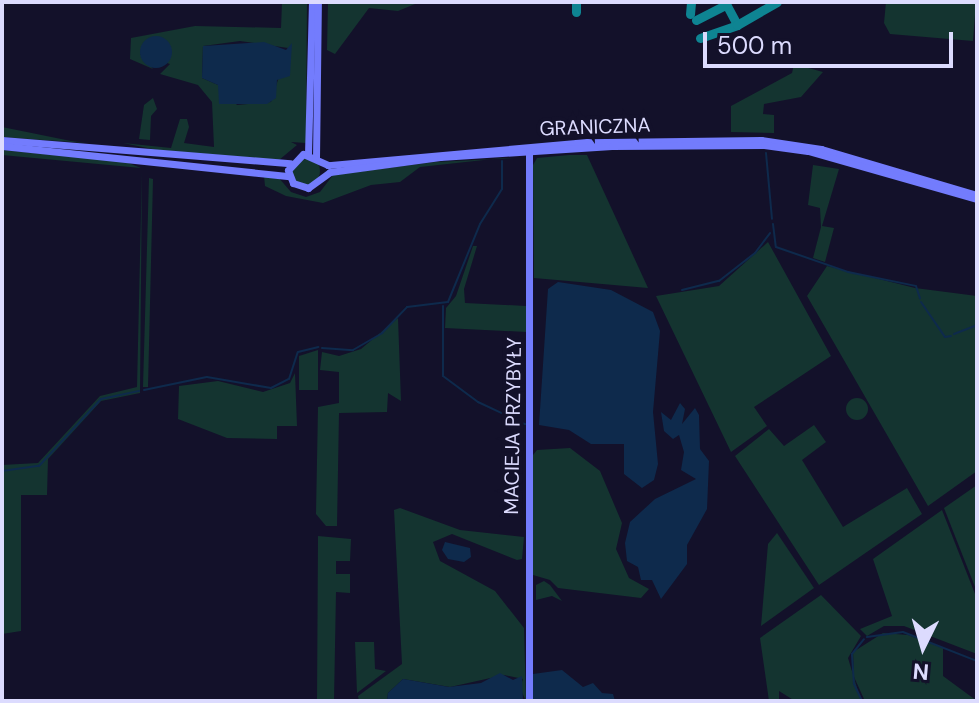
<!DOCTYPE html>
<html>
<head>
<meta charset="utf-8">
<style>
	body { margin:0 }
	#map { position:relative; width:979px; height:703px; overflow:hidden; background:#13112a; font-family:"DM Sans",sans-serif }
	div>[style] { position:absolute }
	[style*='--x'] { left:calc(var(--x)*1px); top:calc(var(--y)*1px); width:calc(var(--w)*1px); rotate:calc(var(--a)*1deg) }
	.green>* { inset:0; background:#143430 }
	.round { border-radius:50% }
	.water>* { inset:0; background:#0e2a4c }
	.stream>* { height:2px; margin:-1px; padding:0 1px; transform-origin:1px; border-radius:1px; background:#0e2a4c }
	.taxiway>* { height:9px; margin:-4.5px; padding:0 4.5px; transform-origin:4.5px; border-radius:4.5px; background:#0e8492 }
	.secondary>* { height:7px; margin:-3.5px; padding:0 3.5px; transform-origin:3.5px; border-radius:3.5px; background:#737cfd }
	span { translate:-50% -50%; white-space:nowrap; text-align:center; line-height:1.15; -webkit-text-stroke:8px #13112a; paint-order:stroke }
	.street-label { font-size:20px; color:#dcdbfe }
	.frame { position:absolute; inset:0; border:4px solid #dcdbfe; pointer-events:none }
	.north { position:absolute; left:883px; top:607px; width:80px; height:80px; -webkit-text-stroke:6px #13112a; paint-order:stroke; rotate:185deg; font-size:22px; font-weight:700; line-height:32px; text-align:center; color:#dcdbfe }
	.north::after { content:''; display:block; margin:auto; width:28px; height:36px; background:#dcdbfe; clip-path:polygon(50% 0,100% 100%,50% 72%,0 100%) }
	.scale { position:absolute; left:703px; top:32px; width:250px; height:36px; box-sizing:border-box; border:4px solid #dcdbfe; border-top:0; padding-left:10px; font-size:24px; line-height:28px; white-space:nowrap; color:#dcdbfe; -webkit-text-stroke:6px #13112a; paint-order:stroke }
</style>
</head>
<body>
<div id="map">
	<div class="green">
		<div style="clip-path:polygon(evenodd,282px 2px,307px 2px,306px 143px,291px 142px,297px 145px,279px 160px,157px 150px,123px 143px,171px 148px,180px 119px,187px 119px,189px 127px,184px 143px,214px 147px,212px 102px,198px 85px,160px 74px,170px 64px,140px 54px,153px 69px,130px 59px,131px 38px,195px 26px,281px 28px,282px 2px,240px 41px,288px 48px,271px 102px,237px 105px,218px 85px,202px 78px,203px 46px,240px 41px)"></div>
		<div style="clip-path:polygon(328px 2px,420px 2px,398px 11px,369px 8px,335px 54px,327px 50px)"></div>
		<div style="clip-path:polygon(886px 2px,976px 2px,973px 41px,890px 34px,884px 23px)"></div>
		<div style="clip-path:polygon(794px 64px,823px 72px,801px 97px,764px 104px,763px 114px,774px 115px,774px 133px,731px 132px,731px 106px,792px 73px)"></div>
		<div style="clip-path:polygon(153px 98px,157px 109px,151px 116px,150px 140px,139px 139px,144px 105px)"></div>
		<div style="clip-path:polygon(2px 127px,71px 141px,86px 143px,2px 137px)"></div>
		<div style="clip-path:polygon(2px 150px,126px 162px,141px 168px,2px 155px)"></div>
		<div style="clip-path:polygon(569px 155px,587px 155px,648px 288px,534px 278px,533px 165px,537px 158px)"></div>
		<div class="round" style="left:292px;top:157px;width:28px;height:28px"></div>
		<div style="clip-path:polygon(502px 158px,420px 167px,400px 182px,371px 185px,323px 203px,286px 196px,265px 186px,264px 176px,228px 173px,278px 177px,291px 192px,306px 197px,320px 192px,333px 175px,435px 162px,515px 158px)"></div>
		<div style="clip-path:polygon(813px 165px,839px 169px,822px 226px,834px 228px,825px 262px,813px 258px,821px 227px,820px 208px,808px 205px)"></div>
		<div style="clip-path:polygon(142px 170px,140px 393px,101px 401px,48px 459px,47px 495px,21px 495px,21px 631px,2px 634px,2px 465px,38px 463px,100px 396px,137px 387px)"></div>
		<div style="clip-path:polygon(149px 178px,153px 179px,148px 387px,143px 387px)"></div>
		<div style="clip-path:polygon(768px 242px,831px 356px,754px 407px,767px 426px,731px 452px,656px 296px,719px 286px)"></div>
		<div style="clip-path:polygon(473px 246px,477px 246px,464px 289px,465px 303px,526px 306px,527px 332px,445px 328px,446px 308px,456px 296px)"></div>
		<div style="clip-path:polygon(827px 266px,915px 288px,977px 296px,977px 471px,928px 506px,807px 296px)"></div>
		<div style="clip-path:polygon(398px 318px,401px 401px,388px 393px,387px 412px,339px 413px,337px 526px,326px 526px,316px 514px,318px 407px,339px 403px,339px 372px,320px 370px,322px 352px,339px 356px,361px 349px)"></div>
		<div style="clip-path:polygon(318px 350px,318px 390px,299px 390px,299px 356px)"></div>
		<div style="clip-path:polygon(295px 373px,297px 426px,277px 426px,277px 439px,227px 438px,178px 419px,179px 386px,218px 381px,263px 392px,290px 383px)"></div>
		<div class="round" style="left:846px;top:398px;width:22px;height:22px"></div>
		<div style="clip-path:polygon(814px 425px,826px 442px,802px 460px,843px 527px,907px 488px,922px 514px,819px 585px,735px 456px,769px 429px,784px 446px)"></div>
		<div style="clip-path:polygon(570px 448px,600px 471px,622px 523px,616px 549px,629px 578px,649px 589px,641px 598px,558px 588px,550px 580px,533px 575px,533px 455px,537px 450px)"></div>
		<div style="clip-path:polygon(977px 485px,977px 592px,944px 508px)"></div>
		<div style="clip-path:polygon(400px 508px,460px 530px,524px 537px,522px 559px,517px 560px,452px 534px,433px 542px,440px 561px,495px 591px,524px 628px,526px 701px,520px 688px,523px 679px,504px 675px,450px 687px,403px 679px,388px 693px,387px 701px,359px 701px,358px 696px,402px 664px,394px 510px)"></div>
		<div style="clip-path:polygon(942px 510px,977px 599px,977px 654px,904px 626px,884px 626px,867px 636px,860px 629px,892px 616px,873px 559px)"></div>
		<div style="clip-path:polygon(777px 533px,814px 588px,761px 626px,768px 544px)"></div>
		<div style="clip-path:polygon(318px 536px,351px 539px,350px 561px,336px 561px,336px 574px,350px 574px,350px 593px,336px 592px,334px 701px,317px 701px)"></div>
		<div style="clip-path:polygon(544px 581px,550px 585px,562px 601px,552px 596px,536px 600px,536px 585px)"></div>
		<div style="clip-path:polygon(821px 595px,861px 636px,848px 658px,861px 701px,795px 701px,779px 691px,779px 701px,769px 701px,760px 638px)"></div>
		<div style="clip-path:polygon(883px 633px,908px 635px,943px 648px,943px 676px,977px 701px,864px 699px,854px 677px,853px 652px)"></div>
		<div style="clip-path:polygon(355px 642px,374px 642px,375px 669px,386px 671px,357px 693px)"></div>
	</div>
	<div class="water">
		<div class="round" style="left:140px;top:36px;width:32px;height:32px"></div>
		<div style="clip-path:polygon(264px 42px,286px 50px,292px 43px,290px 76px,277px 80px,276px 98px,267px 104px,219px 104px,218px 85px,202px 78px,203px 46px)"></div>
		<div style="clip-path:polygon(558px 282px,611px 290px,653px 312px,660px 331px,653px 412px,658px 464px,654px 480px,642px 488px,624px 474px,624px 444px,591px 444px,569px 430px,539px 425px,548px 289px)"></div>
		<div style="clip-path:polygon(680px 403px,685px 409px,682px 424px,695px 408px,699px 415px,700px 449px,709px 461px,707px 509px,687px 545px,687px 564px,661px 599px,652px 580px,641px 580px,638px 567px,627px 561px,625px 543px,630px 522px,655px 499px,696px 479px,681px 470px,684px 452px,679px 435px,673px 439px,664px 431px,661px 412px,671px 420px)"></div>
		<div style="clip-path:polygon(445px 542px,470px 548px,471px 557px,464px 562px,448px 559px,442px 550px)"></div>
		<div style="clip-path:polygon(562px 670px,583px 687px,593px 683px,602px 693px,613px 694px,615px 701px,532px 701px,533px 674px)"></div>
		<div style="clip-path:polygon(500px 673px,513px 680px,522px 676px,523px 701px,387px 701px,388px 693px,403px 679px,449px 687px,481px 683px)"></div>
	</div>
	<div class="stream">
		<div style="--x:766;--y:153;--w:66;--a:84.8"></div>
		<div style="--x:773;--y:224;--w:23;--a:83"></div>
		<div style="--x:776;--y:247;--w:76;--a:19.1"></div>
		<div style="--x:848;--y:272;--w:69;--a:11.6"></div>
		<div style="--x:916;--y:286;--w:13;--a:72"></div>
		<div style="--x:682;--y:290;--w:38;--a:-14"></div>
		<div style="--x:719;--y:281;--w:46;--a:-37.9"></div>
		<div style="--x:755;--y:253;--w:25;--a:-53"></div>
		<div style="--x:921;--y:302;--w:42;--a:55.6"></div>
		<div style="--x:945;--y:337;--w:6;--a:-9"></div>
		<div style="--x:443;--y:306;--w:70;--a:90"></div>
		<div style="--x:443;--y:376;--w:44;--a:36.6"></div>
		<div style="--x:478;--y:402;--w:52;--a:25.1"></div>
		<div style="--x:954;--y:334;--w:25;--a:-21"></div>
		<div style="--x:322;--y:348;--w:31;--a:4"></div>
		<div style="--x:353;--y:350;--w:34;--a:-30"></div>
		<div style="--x:382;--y:333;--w:36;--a:-46"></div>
		<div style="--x:407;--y:307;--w:41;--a:-7"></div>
		<div style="--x:448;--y:302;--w:84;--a:-67.7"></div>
		<div style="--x:480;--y:224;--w:41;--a:-57.8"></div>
		<div style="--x:502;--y:189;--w:28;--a:-90"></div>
		<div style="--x:144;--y:390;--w:64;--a:-11.7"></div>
		<div style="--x:207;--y:377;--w:65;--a:9.8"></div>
		<div style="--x:271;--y:388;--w:20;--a:-27"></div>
		<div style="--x:289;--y:379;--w:28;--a:-72"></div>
		<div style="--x:298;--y:352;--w:21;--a:-14"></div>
		<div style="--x:2;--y:471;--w:37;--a:-8"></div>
		<div style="--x:39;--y:466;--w:91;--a:-47.2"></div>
		<div style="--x:101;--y:399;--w:39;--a:-12"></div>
		<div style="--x:867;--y:637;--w:36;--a:-8"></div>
		<div style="--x:903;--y:632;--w:79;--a:21.4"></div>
		<div style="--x:862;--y:701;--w:19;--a:-115"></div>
		<div style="--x:854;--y:684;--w:30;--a:-94"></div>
		<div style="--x:852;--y:654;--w:19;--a:-51"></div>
	</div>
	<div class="taxiway">
		<div style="--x:725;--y:2;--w:26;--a:62"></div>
		<div style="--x:576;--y:12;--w:10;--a:-90"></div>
		<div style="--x:690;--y:14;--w:12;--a:-85"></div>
		<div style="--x:696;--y:20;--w:34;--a:-27"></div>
		<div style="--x:700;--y:38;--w:39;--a:-19"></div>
		<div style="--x:737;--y:25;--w:46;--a:-29.9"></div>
	</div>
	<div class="secondary">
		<div style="--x:2;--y:140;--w:289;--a:4.6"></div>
		<div style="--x:2;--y:146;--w:289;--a:6"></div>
		<div style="--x:308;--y:154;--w:152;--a:-88.5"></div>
		<div style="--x:316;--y:158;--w:156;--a:-89.3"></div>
		<div style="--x:977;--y:195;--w:163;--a:-163.6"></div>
		<div style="--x:821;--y:149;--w:61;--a:-171.5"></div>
		<div style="--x:761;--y:140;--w:174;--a:179.3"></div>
		<div style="--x:587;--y:142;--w:260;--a:174.9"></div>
		<div style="--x:328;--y:165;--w:27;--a:-156"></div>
		<div style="--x:303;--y:154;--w:22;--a:133"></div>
		<div style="--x:288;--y:170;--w:14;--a:69"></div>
		<div style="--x:293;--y:183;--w:16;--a:18"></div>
		<div style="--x:308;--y:188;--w:27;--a:-36"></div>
		<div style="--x:330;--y:172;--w:111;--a:-7.8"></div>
		<div style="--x:440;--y:157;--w:172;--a:-3.7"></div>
		<div style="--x:612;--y:146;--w:152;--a:-0.4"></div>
		<div style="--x:764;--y:145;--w:44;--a:7.8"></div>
		<div style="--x:808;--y:151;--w:176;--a:15.9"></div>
		<div style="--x:529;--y:701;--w:549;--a:-90"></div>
	</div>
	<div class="street-label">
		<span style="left:595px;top:127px;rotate:-2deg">GRANICZNA</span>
		<span style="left:513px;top:426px;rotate:-89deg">MACIEJA PRZYBYŁY</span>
	</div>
	<div class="frame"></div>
	<div class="north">N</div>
	<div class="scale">500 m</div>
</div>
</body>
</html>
